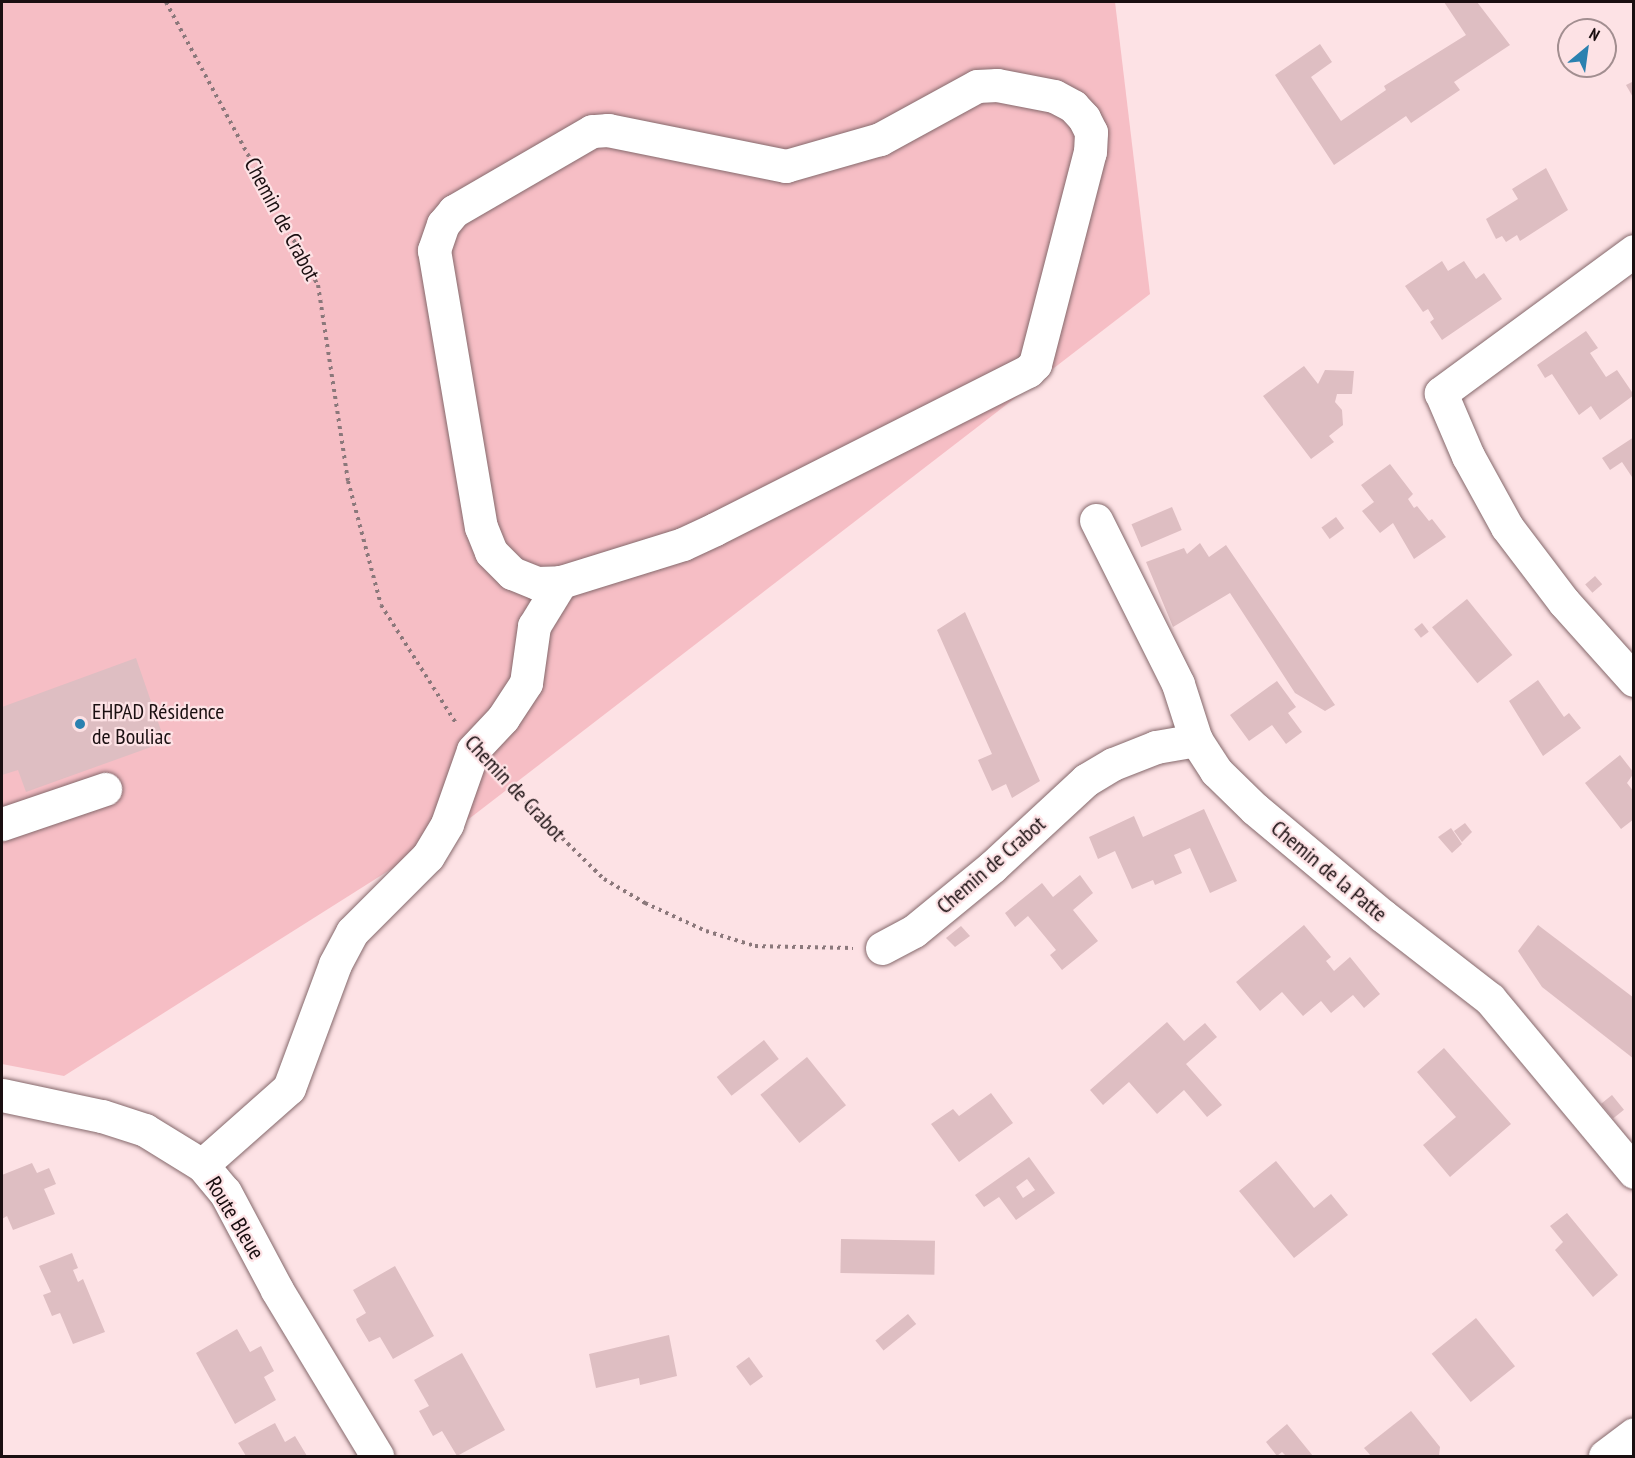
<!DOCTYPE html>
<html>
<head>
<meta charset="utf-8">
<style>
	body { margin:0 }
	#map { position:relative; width:1635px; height:1458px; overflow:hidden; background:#fde2e5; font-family:"PT Sans Narrow",sans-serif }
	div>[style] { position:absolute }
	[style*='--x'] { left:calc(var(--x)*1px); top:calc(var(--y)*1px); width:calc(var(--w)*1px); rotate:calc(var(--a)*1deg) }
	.green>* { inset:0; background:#f6bec5 }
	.building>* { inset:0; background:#debec2; transform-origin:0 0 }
	.path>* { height:4px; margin-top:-2px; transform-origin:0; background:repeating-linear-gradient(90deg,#8b787b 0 3px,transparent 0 7.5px) }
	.roads { filter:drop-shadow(0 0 2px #85696c) drop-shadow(0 0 2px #85696c) }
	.minor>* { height:33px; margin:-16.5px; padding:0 16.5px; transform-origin:16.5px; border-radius:16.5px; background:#fff }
	.dots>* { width:16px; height:16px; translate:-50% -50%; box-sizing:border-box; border:3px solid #fde2e5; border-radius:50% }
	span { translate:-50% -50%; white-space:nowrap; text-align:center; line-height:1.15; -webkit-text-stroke:4.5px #fde2e5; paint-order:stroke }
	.street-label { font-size:22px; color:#1a0f11 }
	.poi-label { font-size:22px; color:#1a0f11 }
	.left { translate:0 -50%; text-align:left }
	.frame { position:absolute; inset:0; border:3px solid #1a0f11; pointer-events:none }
	.north { position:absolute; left:1557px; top:18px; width:60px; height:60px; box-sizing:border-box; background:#fde2e5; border:2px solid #a28e90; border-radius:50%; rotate:29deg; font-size:16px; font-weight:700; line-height:24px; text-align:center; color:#1a0f11 }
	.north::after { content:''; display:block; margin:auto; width:21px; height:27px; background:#2b81b0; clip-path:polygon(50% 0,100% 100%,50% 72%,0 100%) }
</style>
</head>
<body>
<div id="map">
	<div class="green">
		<div style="clip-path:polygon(2px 2px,1115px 2px,1150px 294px,461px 825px,64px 1076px,2px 1064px)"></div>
	</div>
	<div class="building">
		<div style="clip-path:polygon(1444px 2px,1477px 2px,1510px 45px,1454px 82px,1460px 90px,1411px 123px,1406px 116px,1334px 165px,1275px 75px,1320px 44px,1332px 62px,1311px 77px,1341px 121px,1386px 90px,1384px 86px,1466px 35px)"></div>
		<div style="clip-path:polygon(1634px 81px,1634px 99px,1626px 85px)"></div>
		<div style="clip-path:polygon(1546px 168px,1568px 210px,1520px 241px,1517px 235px,1506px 242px,1502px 236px,1496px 239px,1486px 219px,1518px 199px,1512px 189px)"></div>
		<div style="clip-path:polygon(1442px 261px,1448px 271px,1464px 261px,1476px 279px,1484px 273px,1502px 299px,1442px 340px,1430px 322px,1434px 319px,1428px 309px,1423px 312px,1405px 286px)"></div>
		<div style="clip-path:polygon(1586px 331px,1598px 348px,1590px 353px,1606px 377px,1617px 370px,1634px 395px,1600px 420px,1591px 406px,1579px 415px,1552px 374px,1545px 378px,1537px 365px)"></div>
		<div style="clip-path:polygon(1304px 366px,1318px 384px,1325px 370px,1354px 371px,1352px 394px,1337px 394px,1335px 402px,1342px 410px,1343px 425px,1329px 436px,1334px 442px,1311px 459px,1263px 396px)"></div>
		<div style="clip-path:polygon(1634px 437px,1634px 480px,1622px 462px,1610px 470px,1602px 458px)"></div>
		<div style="clip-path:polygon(1390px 464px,1413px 494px,1408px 499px,1414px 508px,1417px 506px,1429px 521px,1432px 519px,1446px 537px,1414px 559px,1393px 523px,1380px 533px,1362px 511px,1374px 502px,1361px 485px)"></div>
		<div style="left:1172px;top:507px;width:25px;height:44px;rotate:67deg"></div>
		<div style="left:1336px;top:517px;width:14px;height:18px;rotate:54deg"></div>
		<div style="clip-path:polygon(1200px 543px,1209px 557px,1226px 545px,1335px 705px,1325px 711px,1295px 693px,1230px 593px,1173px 627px,1146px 562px,1184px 548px,1187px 554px)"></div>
		<div style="left:1595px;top:576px;width:11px;height:13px;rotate:49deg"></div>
		<div style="left:1467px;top:599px;width:72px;height:45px;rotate:51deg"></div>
		<div style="clip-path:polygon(965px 612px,1040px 781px,1012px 798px,1006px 784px,992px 791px,978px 760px,992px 754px,937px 630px)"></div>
		<div style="left:1422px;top:623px;width:11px;height:10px;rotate:52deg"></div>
		<div style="clip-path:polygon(136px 658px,165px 742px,26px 792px,18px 770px,2px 775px,2px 707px)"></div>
		<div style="clip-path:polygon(1538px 680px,1564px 717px,1569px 713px,1581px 728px,1543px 756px,1509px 701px)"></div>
		<div style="clip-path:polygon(1277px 681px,1296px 707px,1288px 713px,1302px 732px,1286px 744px,1272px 725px,1249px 741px,1230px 715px)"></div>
		<div style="clip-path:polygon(1620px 755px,1634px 773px,1627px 783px,1634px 792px,1634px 819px,1621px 829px,1585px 783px)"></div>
		<div style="clip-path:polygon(1204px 809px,1237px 881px,1210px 893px,1190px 848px,1174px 855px,1182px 873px,1155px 885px,1153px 880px,1132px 889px,1115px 851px,1098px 859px,1089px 837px,1134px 816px,1143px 837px)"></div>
		<div style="clip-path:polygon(1465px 823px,1472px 832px,1462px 842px,1454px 831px)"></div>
		<div style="clip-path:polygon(1451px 828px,1462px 844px,1452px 853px,1438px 837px)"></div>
		<div style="clip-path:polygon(1080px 875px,1093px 893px,1073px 910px,1098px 941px,1062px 970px,1050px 955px,1056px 950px,1028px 916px,1015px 927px,1005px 913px,1042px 883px,1053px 897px)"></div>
		<div style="clip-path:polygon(1304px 925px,1331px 957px,1326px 961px,1334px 971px,1350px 957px,1380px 994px,1364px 1008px,1353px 995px,1331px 1013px,1321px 1001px,1303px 1016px,1282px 992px,1260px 1011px,1236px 982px)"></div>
		<div style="clip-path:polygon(1538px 925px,1634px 998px,1634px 1059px,1542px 987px,1518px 951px)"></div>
		<div style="clip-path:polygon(961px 926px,970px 936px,955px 947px,946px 938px)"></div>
		<div style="clip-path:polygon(1167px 1022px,1184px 1041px,1205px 1023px,1217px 1037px,1186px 1064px,1222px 1105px,1207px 1117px,1184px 1090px,1157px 1114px,1129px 1082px,1103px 1105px,1090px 1090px)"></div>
		<div style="left:764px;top:1040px;width:24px;height:60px;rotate:52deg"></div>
		<div style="clip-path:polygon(1444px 1048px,1511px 1124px,1450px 1177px,1423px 1145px,1456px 1117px,1417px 1072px)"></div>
		<div style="left:807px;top:1057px;width:62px;height:60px;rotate:51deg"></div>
		<div style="clip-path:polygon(991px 1093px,1013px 1123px,959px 1162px,931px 1124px,953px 1109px,959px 1116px)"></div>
		<div style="left:1612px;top:1095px;width:19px;height:14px;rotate:51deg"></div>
		<div style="clip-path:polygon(evenodd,1029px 1157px,1055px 1193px,1016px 1220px,999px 1197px,984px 1207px,975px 1195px,1029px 1157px,1027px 1179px,1035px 1190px,1023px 1198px,1016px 1187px,1027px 1179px)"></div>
		<div style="clip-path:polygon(1276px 1161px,1314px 1208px,1331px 1194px,1348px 1215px,1294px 1258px,1239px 1191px)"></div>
		<div style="clip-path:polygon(32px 1163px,37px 1173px,49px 1168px,56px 1184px,44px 1189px,55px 1214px,13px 1230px,7px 1216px,2px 1219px,2px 1175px)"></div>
		<div style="clip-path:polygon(1567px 1213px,1618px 1275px,1593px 1297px,1555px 1250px,1563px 1242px,1550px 1226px)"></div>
		<div style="left:841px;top:1239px;width:94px;height:34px;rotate:1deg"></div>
		<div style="clip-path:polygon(72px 1253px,78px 1268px,73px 1270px,78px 1282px,83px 1279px,105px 1332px,73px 1344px,60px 1313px,52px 1316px,43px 1295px,51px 1292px,39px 1266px)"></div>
		<div style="clip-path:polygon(395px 1266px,434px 1336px,393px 1359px,380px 1337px,369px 1342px,357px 1322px,356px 1319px,366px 1313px,353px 1290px)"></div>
		<div style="left:908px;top:1314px;width:13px;height:42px;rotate:51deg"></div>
		<div style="left:1476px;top:1318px;width:62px;height:57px;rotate:51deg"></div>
		<div style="clip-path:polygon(237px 1329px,250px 1352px,261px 1346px,274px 1371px,264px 1377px,276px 1400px,235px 1424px,196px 1353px)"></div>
		<div style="clip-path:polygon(669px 1335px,677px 1376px,640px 1385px,639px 1378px,596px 1388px,589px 1354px)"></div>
		<div style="clip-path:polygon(462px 1353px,505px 1430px,457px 1456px,442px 1431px,433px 1436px,419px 1411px,429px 1406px,414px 1380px)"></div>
		<div style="left:749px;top:1357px;width:24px;height:16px;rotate:54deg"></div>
		<div style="clip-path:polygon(1411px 1411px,1440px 1447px,1439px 1456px,1371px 1456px,1364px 1448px)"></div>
		<div style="clip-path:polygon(275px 1423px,285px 1442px,295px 1436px,307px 1456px,246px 1456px,238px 1443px)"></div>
		<div style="clip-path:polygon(1287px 1424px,1313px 1456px,1286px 1456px,1282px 1452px,1277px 1456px,1266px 1442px)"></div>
	</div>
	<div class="path">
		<div style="--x:166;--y:2;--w:321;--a:61.8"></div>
		<div style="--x:318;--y:285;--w:198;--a:81.3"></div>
		<div style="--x:348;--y:481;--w:128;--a:75.1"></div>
		<div style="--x:381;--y:605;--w:140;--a:57.6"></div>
		<div style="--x:498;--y:775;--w:148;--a:44.5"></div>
		<div style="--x:604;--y:879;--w:48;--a:30.3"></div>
		<div style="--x:645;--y:903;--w:67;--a:24.7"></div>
		<div style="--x:706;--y:931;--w:51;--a:17"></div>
		<div style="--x:755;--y:946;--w:98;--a:1.2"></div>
	</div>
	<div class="roads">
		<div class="minor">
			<div style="--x:1634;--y:251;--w:240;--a:143.7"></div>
			<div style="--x:1441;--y:393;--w:69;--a:66.8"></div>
			<div style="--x:1468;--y:456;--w:81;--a:61.2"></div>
			<div style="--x:1507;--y:527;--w:94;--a:52.8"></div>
			<div style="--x:1564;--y:602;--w:105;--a:48.1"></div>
			<div style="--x:1096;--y:520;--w:183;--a:63.4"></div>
			<div style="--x:1178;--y:684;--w:59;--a:72.2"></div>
			<div style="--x:1196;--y:740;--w:37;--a:57"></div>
			<div style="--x:1216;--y:771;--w:54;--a:44.3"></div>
			<div style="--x:1255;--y:809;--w:167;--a:39.9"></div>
			<div style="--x:1383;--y:916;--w:135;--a:37.8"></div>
			<div style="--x:1490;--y:999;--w:225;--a:50.2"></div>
			<div style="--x:2;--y:824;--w:109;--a:-18.8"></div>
			<div style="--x:882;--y:948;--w:36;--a:-28"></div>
			<div style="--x:914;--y:931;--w:101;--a:-39.4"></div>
			<div style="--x:992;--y:867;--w:128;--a:-42.8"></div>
			<div style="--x:1086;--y:780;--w:31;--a:-31"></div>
			<div style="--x:1113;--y:764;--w:46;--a:-21.6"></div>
			<div style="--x:1156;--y:747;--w:41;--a:-9.9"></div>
			<div style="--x:2;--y:1095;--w:102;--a:11.9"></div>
			<div style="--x:102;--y:1116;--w:45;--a:18"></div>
			<div style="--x:145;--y:1130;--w:67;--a:31.6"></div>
			<div style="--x:202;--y:1165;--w:35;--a:50"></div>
			<div style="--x:225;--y:1192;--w:111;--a:62"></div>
			<div style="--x:277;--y:1290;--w:194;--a:58.9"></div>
			<div style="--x:202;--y:1165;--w:116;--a:-41.5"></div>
			<div style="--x:289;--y:1088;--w:132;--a:-69.6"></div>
			<div style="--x:335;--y:964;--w:36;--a:-62"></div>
			<div style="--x:352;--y:932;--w:107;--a:-45"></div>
			<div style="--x:428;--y:856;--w:37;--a:-59"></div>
			<div style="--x:447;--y:824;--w:78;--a:-70.6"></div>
			<div style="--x:473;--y:750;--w:44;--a:-46.8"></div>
			<div style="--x:503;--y:718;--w:42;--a:-56.7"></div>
			<div style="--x:526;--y:683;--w:58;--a:-82"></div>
			<div style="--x:534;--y:626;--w:52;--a:-58.5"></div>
			<div style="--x:561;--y:582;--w:128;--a:-17.3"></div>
			<div style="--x:683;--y:544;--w:35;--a:-25"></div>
			<div style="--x:715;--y:529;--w:351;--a:-26.8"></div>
			<div style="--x:1028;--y:371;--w:10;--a:-45"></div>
			<div style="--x:1035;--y:364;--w:219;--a:-75.5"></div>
			<div style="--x:1090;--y:152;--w:20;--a:-87"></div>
			<div style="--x:1091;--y:132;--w:16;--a:-117"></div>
			<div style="--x:1084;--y:118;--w:16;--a:-133"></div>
			<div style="--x:1073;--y:106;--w:21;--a:-152"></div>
			<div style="--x:1054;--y:96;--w:58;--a:-169.1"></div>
			<div style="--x:997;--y:85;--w:20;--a:177"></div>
			<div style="--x:977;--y:86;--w:111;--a:151.3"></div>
			<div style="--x:880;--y:139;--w:98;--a:164"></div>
			<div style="--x:786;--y:166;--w:182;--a:-168.6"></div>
			<div style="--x:608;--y:130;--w:16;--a:176"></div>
			<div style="--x:592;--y:131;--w:160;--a:149.9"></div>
			<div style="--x:454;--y:211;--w:17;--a:130"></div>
			<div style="--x:443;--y:224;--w:28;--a:109"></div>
			<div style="--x:434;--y:250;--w:281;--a:80.4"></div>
			<div style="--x:481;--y:527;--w:27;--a:68"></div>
			<div style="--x:491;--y:552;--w:30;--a:45"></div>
			<div style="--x:512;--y:573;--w:27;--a:22"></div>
			<div style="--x:537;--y:583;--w:24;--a:-2"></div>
			<div style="--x:1605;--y:1456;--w:36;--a:-37"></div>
		</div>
	</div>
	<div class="dots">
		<div style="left:80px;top:724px;background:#2b81b0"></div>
	</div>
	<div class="street-label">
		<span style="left:282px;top:219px;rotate:62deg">Chemin de Crabot</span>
		<span style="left:515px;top:788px;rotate:47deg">Chemin de Crabot</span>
		<span style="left:991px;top:865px;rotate:-41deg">Chemin de Crabot</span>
		<span style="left:1329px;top:871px;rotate:40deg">Chemin de la Patte</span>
		<span style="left:235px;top:1218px;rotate:59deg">Route Bleue</span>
	</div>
	<div class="poi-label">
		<span class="left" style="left:92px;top:724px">EHPAD Résidence<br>de Bouliac</span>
	</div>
	<div class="frame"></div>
	<div class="north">N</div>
</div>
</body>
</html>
